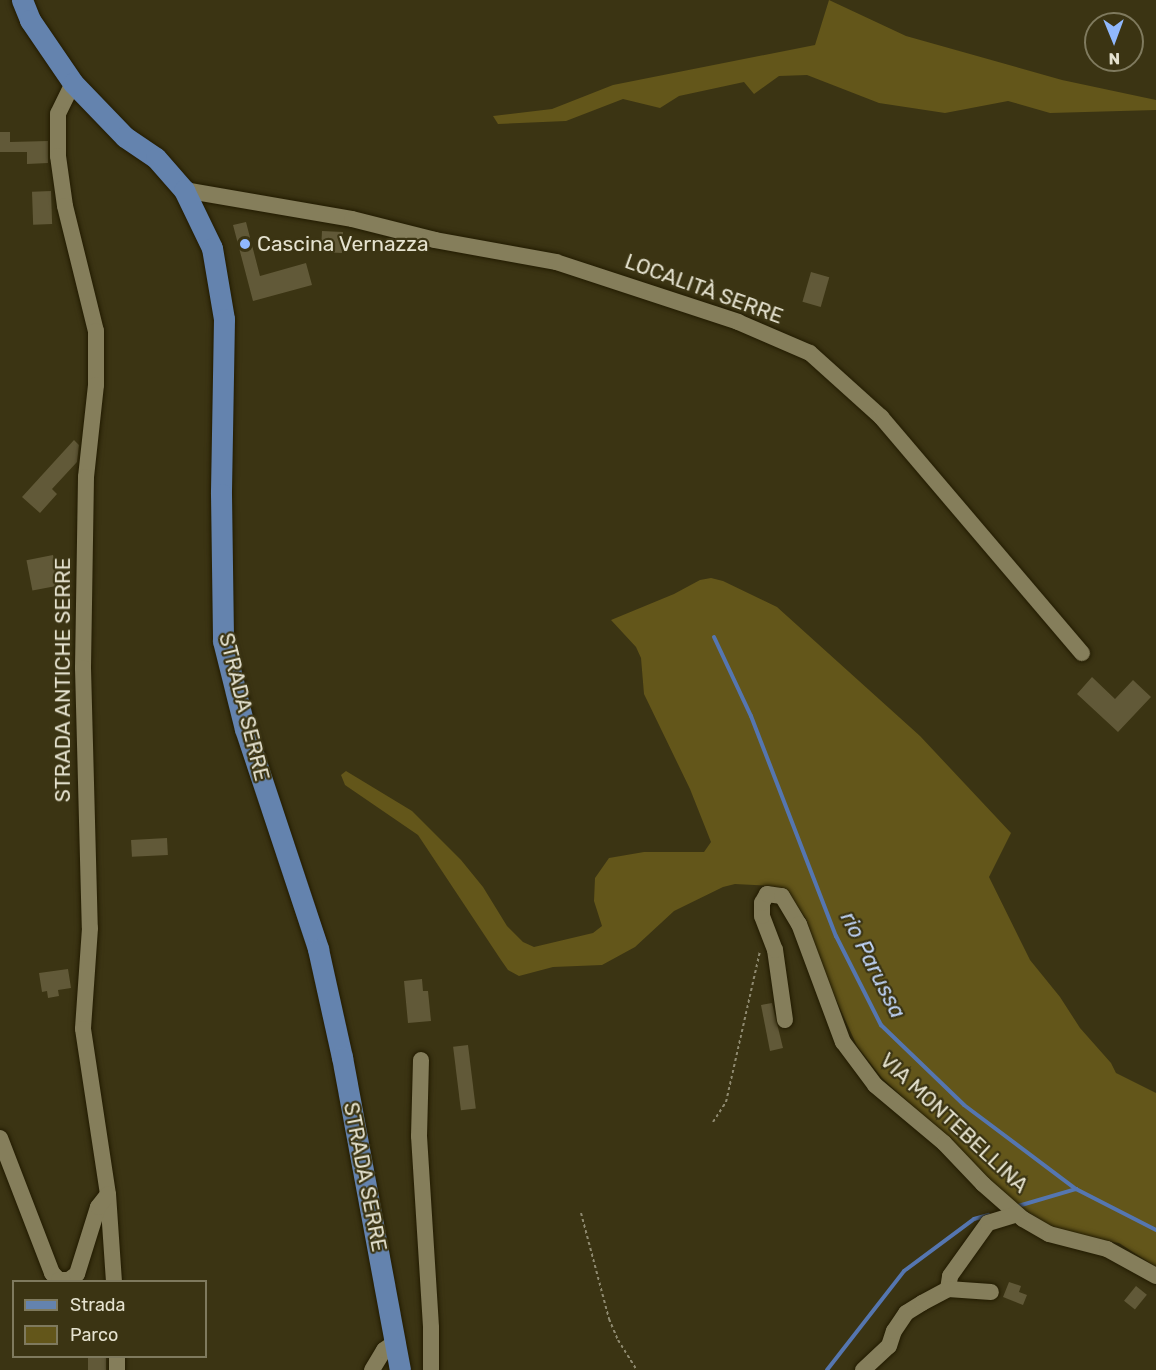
<!DOCTYPE html>
<html>
<head>
<meta charset="utf-8">
<style>
	body { margin:0 }
	#map { position:relative; width:1156px; height:1370px; overflow:hidden; background:#3b3413; font-family:Rubik,sans-serif }
	div>[style] { position:absolute }
	[style*='--x'] { left:calc(var(--x)*1px); top:calc(var(--y)*1px); width:calc(var(--w)*1px); rotate:calc(var(--a)*1deg) }
	.green>* { inset:0; background:#63561a }
	.stream>* { height:4px; margin:-2px; padding:0 2px; transform-origin:2px; border-radius:2px; background:#5576b0 }
	.building>* { inset:0; background:#615938; transform-origin:0 0 }
	.path>* { height:2px; margin-top:-1px; transform-origin:0; background:repeating-linear-gradient(90deg,#8e896f 0 3px,transparent 0 6px) }
	.roads { filter:drop-shadow(0 0 2px #221b00) drop-shadow(0 0 2px #221b00) }
	.minor>* { height:16px; margin:-8px; padding:0 8px; transform-origin:8px; border-radius:8px; background:#857e5b }
	.major>* { height:21px; margin:-10.5px; padding:0 10.5px; transform-origin:10.5px; border-radius:10.5px; background:#6483ae }
	.dots>* { width:16px; height:16px; translate:-50% -50%; box-sizing:border-box; border:3px solid #3b3413; border-radius:50% }
	span { translate:-50% -50%; white-space:nowrap; text-align:center; line-height:1.15; -webkit-text-stroke:4.5px #3b3413; paint-order:stroke }
	.poi-label { font-size:21px; color:#e5e2cf }
	.left { translate:0 -50%; text-align:left }
	.street-label { font-size:21px; color:#e5e2cf }
	.water-label { font-size:22px; color:#bdd1f3; font-style:italic }
	.legend { position:absolute; left:12px; top:1280px; width:195px; height:78px; box-sizing:border-box; background:#3b3413; border:2px solid #7f7a5e; margin:0; padding:8px 10px; list-style:none; font-size:18px; color:#e5e2cf }
	.legend li { display:flex; align-items:center; gap:12px; height:30px }
	.legend b { width:30px; border:2px solid #7f7a5e }
	.north { position:absolute; left:1084px; top:12px; width:60px; height:60px; box-sizing:border-box; background:#3b3413; border:2px solid #7f7a5e; border-radius:50%; rotate:179deg; font-size:16px; font-weight:700; line-height:24px; text-align:center; color:#e5e2cf }
	.north::after { content:''; display:block; margin:auto; width:21px; height:27px; background:#90b8fd; clip-path:polygon(50% 0,100% 100%,50% 72%,0 100%) }
</style>
</head>
<body>
<div id="map">
	<div class="green">
		<div style="clip-path:polygon(829px 0,906px 36px,1062px 80px,1156px 100px,1156px 110px,1050px 113px,1008px 101px,945px 113px,879px 103px,807px 75px,779px 76px,754px 94px,744px 82px,679px 96px,660px 108px,623px 99px,566px 121px,498px 124px,493px 116px,552px 109px,613px 85px,815px 45px)"></div>
		<div style="clip-path:polygon(711px 578px,723px 581px,777px 607px,920px 736px,1011px 833px,989px 877px,1030px 960px,1060px 997px,1080px 1028px,1111px 1063px,1116px 1073px,1156px 1093px,1156px 1267px,1119px 1243px,1083px 1237px,1050px 1226px,1009px 1200px,975px 1164px,882px 1078px,857px 1046px,829px 984px,806px 919px,792px 898px,782px 890px,771px 886px,735px 884px,723px 887px,674px 911px,635px 947px,602px 965px,553px 967px,519px 976px,508px 970px,501px 960px,418px 835px,345px 785px,341px 775px,346px 771px,412px 811px,461px 860px,483px 887px,507px 926px,523px 942px,534px 947px,593px 933px,602px 926px,594px 901px,595px 878px,609px 858px,644px 852px,704px 852px,711px 842px,690px 789px,644px 694px,641px 658px,636px 647px,611px 620px,674px 594px,700px 580px)"></div>
	</div>
	<div class="stream">
		<div style="--x:714;--y:637;--w:87;--a:64.9"></div>
		<div style="--x:751;--y:716;--w:236;--a:68.9"></div>
		<div style="--x:836;--y:936;--w:100;--a:63.2"></div>
		<div style="--x:881;--y:1025;--w:115;--a:43.9"></div>
		<div style="--x:964;--y:1105;--w:140;--a:36.9"></div>
		<div style="--x:1076;--y:1189;--w:90;--a:27.1"></div>
		<div style="--x:1015;--y:1207;--w:64;--a:-16.4"></div>
		<div style="--x:827;--y:1370;--w:125;--a:-52.1"></div>
		<div style="--x:904;--y:1271;--w:87;--a:-36.6"></div>
		<div style="--x:974;--y:1219;--w:15;--a:-16"></div>
	</div>
	<div class="building">
		<div style="clip-path:polygon(0 132px,10px 132px,10px 142px,48px 141px,48px 163px,27px 164px,27px 152px,0 152px)"></div>
		<div style="left:51px;top:191px;width:33px;height:19px;rotate:88deg"></div>
		<div style="clip-path:polygon(246px 222px,260px 276px,306px 263px,312px 285px,253px 301px,233px 225px)"></div>
		<div style="left:322px;top:231px;width:21px;height:21px;rotate:3deg"></div>
		<div style="left:811px;top:272px;width:19px;height:31px;rotate:16deg"></div>
		<div style="clip-path:polygon(74px 440px,79px 445px,77px 462px,52px 489px,57px 494px,40px 513px,22px 497px)"></div>
		<div style="left:53px;top:555px;width:31px;height:27px;rotate:79deg"></div>
		<div style="clip-path:polygon(1092px 677px,1115px 699px,1133px 680px,1151px 697px,1118px 732px,1077px 694px)"></div>
		<div style="left:167px;top:838px;width:17px;height:36px;rotate:87deg"></div>
		<div style="clip-path:polygon(68px 969px,71px 988px,58px 990px,59px 996px,48px 998px,47px 991px,42px 992px,39px 973px)"></div>
		<div style="clip-path:polygon(422px 979px,423px 991px,428px 991px,431px 1021px,408px 1023px,404px 981px)"></div>
		<div style="clip-path:polygon(772px 1003px,783px 1048px,770px 1051px,761px 1005px)"></div>
		<div style="left:468px;top:1045px;width:64px;height:15px;rotate:83deg"></div>
		<div style="clip-path:polygon(1009px 1282px,1021px 1286px,1019px 1292px,1027px 1295px,1023px 1305px,1003px 1297px)"></div>
		<div style="left:1136px;top:1286px;width:14px;height:19px;rotate:39deg"></div>
		<div style="left:88px;top:1356px;width:18px;height:14px"></div>
	</div>
	<div class="path">
		<div style="--x:713;--y:1122;--w:24;--a:-57"></div>
		<div style="--x:726;--y:1102;--w:155;--a:-77.3"></div>
		<div style="--x:581;--y:1213;--w:110;--a:75.2"></div>
		<div style="--x:609;--y:1319;--w:23;--a:67"></div>
		<div style="--x:618;--y:1340;--w:36;--a:58"></div>
	</div>
	<div class="roads">
		<div class="minor">
			<div style="--x:73;--y:83;--w:34;--a:116"></div>
			<div style="--x:58;--y:114;--w:42;--a:90"></div>
			<div style="--x:58;--y:156;--w:50;--a:82"></div>
			<div style="--x:65;--y:206;--w:129;--a:76.1"></div>
			<div style="--x:96;--y:331;--w:54;--a:90"></div>
			<div style="--x:96;--y:385;--w:93;--a:96.2"></div>
			<div style="--x:86;--y:477;--w:191;--a:90.9"></div>
			<div style="--x:83;--y:668;--w:260;--a:88.5"></div>
			<div style="--x:90;--y:928;--w:101;--a:94"></div>
			<div style="--x:83;--y:1029;--w:167;--a:81.4"></div>
			<div style="--x:108;--y:1194;--w:88;--a:86.1"></div>
			<div style="--x:184;--y:190;--w:170;--a:9.8"></div>
			<div style="--x:352;--y:219;--w:86;--a:14.2"></div>
			<div style="--x:435;--y:240;--w:123;--a:10.3"></div>
			<div style="--x:556;--y:262;--w:192;--a:18.2"></div>
			<div style="--x:738;--y:322;--w:78;--a:23.3"></div>
			<div style="--x:810;--y:353;--w:96;--a:42"></div>
			<div style="--x:881;--y:417;--w:310;--a:49.6"></div>
			<div style="--x:785;--y:1020;--w:71;--a:-98.1"></div>
			<div style="--x:775;--y:950;--w:36;--a:-111"></div>
			<div style="--x:762;--y:916;--w:13;--a:-90"></div>
			<div style="--x:762;--y:903;--w:10;--a:-61"></div>
			<div style="--x:767;--y:894;--w:15;--a:8"></div>
			<div style="--x:782;--y:896;--w:33;--a:59"></div>
			<div style="--x:799;--y:924;--w:126;--a:69.6"></div>
			<div style="--x:843;--y:1042;--w:54;--a:53.3"></div>
			<div style="--x:875;--y:1085;--w:90;--a:40"></div>
			<div style="--x:944;--y:1143;--w:57;--a:46.4"></div>
			<div style="--x:983;--y:1184;--w:53;--a:41.2"></div>
			<div style="--x:1023;--y:1219;--w:30;--a:30"></div>
			<div style="--x:1049;--y:1234;--w:60;--a:14.5"></div>
			<div style="--x:1107;--y:1249;--w:56;--a:28.9"></div>
			<div style="--x:421;--y:1060;--w:76;--a:91.5"></div>
			<div style="--x:419;--y:1136;--w:192;--a:86.4"></div>
			<div style="--x:431;--y:1328;--w:42;--a:90"></div>
			<div style="--x:0;--y:1138;--w:145;--a:68.9"></div>
			<div style="--x:52;--y:1273;--w:10;--a:45"></div>
			<div style="--x:59;--y:1280;--w:10;--a:0"></div>
			<div style="--x:69;--y:1280;--w:10;--a:-37"></div>
			<div style="--x:77;--y:1274;--w:70;--a:-72.6"></div>
			<div style="--x:98;--y:1207;--w:16;--a:-52"></div>
			<div style="--x:948;--y:1289;--w:13;--a:-81"></div>
			<div style="--x:950;--y:1276;--w:65;--a:-54.4"></div>
			<div style="--x:988;--y:1223;--w:30;--a:-17"></div>
			<div style="--x:117;--y:1356;--w:14;--a:90"></div>
			<div style="--x:372;--y:1370;--w:23;--a:-59"></div>
			<div style="--x:384;--y:1350;--w:14;--a:-34"></div>
			<div style="--x:863;--y:1370;--w:35;--a:-43"></div>
			<div style="--x:889;--y:1346;--w:16;--a:-72"></div>
			<div style="--x:894;--y:1331;--w:22;--a:-56"></div>
			<div style="--x:906;--y:1313;--w:19;--a:-32"></div>
			<div style="--x:922;--y:1303;--w:30;--a:-28"></div>
			<div style="--x:948;--y:1289;--w:43;--a:4"></div>
		</div>
		<div class="major">
			<div style="--x:22;--y:0;--w:22;--a:68"></div>
			<div style="--x:30;--y:20;--w:76;--a:55.7"></div>
			<div style="--x:73;--y:83;--w:75;--a:46.1"></div>
			<div style="--x:125;--y:137;--w:37;--a:34"></div>
			<div style="--x:156;--y:158;--w:43;--a:48.8"></div>
			<div style="--x:184;--y:190;--w:64;--a:64.2"></div>
			<div style="--x:212;--y:248;--w:72;--a:80.4"></div>
			<div style="--x:224;--y:319;--w:175;--a:91"></div>
			<div style="--x:221;--y:494;--w:147;--a:89.2"></div>
			<div style="--x:223;--y:641;--w:91;--a:76"></div>
			<div style="--x:245;--y:729;--w:232;--a:71.6"></div>
			<div style="--x:318;--y:949;--w:111;--a:77.5"></div>
			<div style="--x:342;--y:1057;--w:318;--a:79.5"></div>
		</div>
	</div>
	<div class="dots">
		<div style="left:245px;top:244px;background:#90b8fd"></div>
	</div>
	<div class="poi-label">
		<span class="left" style="left:257px;top:244px">Cascina Vernazza</span>
	</div>
	<div class="street-label">
		<span style="left:704px;top:289px;rotate:20deg">LOCALITÀ SERRE</span>
		<span style="left:63px;top:680px;rotate:-90deg">STRADA ANTICHE SERRE</span>
		<span style="left:244px;top:707px;rotate:76deg">STRADA SERRE</span>
		<span style="left:954px;top:1123px;rotate:43deg">VIA MONTEBELLINA</span>
		<span style="left:365px;top:1177px;rotate:79deg">STRADA SERRE</span>
	</div>
	<div class="water-label">
		<span style="left:873px;top:965px;rotate:63deg">rio Parussa</span>
	</div>
	<ul class="legend">
	<li><b style="height:8px;background:#6483ae"></b>Strada</li>
	<li><b style="height:16px;background:#63561a"></b>Parco</li>
	</ul>
	<div class="north">N</div>
</div>
</body>
</html>
